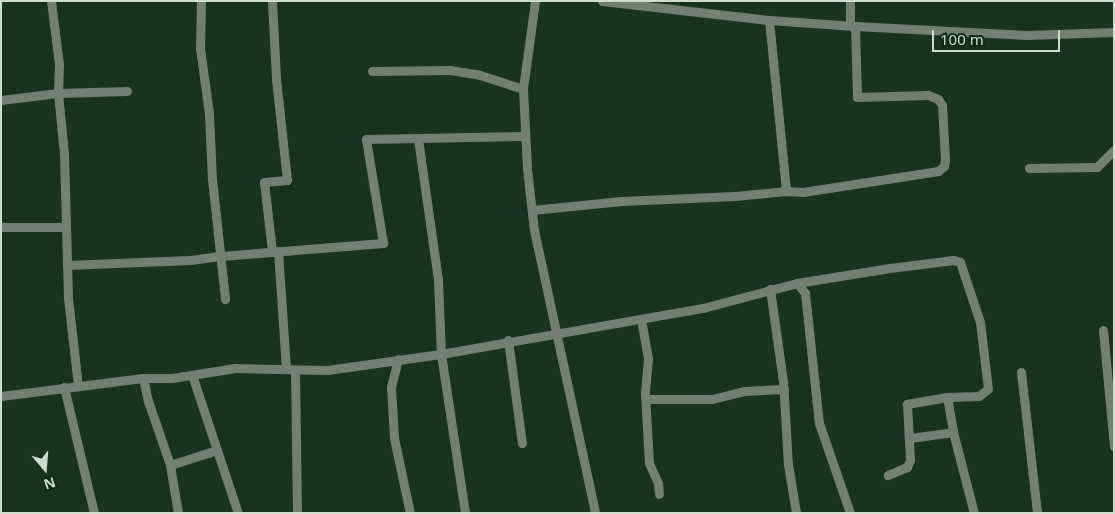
<!DOCTYPE html>
<html>
<head>
<meta charset="utf-8">
<style>
	body { margin:0 }
	#map { position:relative; width:1115px; height:514px; overflow:hidden; background:#183421; font-family:"Noto Sans",sans-serif }
	div>[style] { position:absolute }
	[style*='--x'] { left:calc(var(--x)*1px); top:calc(var(--y)*1px); width:calc(var(--w)*1px); rotate:calc(var(--a)*1deg) }
	.minor>* { height:9px; margin:-4.5px; padding:0 4.5px; transform-origin:4.5px; border-radius:4.5px; background:#727f75 }
	span { translate:-50% -50%; white-space:nowrap; text-align:center; line-height:1.15; -webkit-text-stroke:5px #0e2a17; paint-order:stroke }
	.frame { position:absolute; inset:0; border:2px solid #cdddd0; pointer-events:none }
	.north { position:absolute; left:20px; top:444px; width:50px; height:50px; -webkit-text-stroke:4px #0e2a17; paint-order:stroke; rotate:162deg; font-size:14px; font-weight:700; line-height:20px; text-align:center; color:#cdddd0 }
	.north::after { content:''; display:block; margin:auto; width:18px; height:22px; background:#cdddd0; clip-path:polygon(50% 0,100% 100%,50% 72%,0 100%) }
	.scale { position:absolute; left:932px; top:30px; width:128px; height:22px; box-sizing:border-box; border:2px solid #cdddd0; border-top:0; padding-left:6px; font-size:15px; line-height:18px; white-space:nowrap; color:#cdddd0; -webkit-text-stroke:4px #0e2a17; paint-order:stroke }
</style>
</head>
<body>
<div id="map">
	<div class="minor">
		<div style="--x:51;--y:1;--w:64;--a:82.8"></div>
		<div style="--x:59;--y:64;--w:29;--a:92"></div>
		<div style="--x:58;--y:93;--w:61;--a:84.4"></div>
		<div style="--x:64;--y:154;--w:144;--a:88.4"></div>
		<div style="--x:68;--y:298;--w:89;--a:83.5"></div>
		<div style="--x:201;--y:1;--w:47;--a:91.2"></div>
		<div style="--x:200;--y:48;--w:67;--a:82.2"></div>
		<div style="--x:209;--y:114;--w:65;--a:87.4"></div>
		<div style="--x:212;--y:179;--w:121;--a:83.8"></div>
		<div style="--x:535;--y:1;--w:89;--a:97.8"></div>
		<div style="--x:523;--y:89;--w:80;--a:87.1"></div>
		<div style="--x:527;--y:169;--w:61;--a:83.5"></div>
		<div style="--x:534;--y:230;--w:289;--a:77.8"></div>
		<div style="--x:602;--y:1;--w:168;--a:6.5"></div>
		<div style="--x:769;--y:20;--w:86;--a:4"></div>
		<div style="--x:855;--y:26;--w:171;--a:3"></div>
		<div style="--x:1026;--y:35;--w:88;--a:-2"></div>
		<div style="--x:769;--y:20;--w:172;--a:84.3"></div>
		<div style="--x:850;--y:25;--w:24;--a:-90"></div>
		<div style="--x:372;--y:71;--w:78;--a:-0.7"></div>
		<div style="--x:450;--y:70;--w:30;--a:9"></div>
		<div style="--x:480;--y:75;--w:45;--a:18"></div>
		<div style="--x:1;--y:100;--w:57;--a:-7"></div>
		<div style="--x:58;--y:93;--w:69;--a:-1.7"></div>
		<div style="--x:418;--y:139;--w:142;--a:81.9"></div>
		<div style="--x:438;--y:280;--w:74;--a:87.7"></div>
		<div style="--x:441;--y:354;--w:161;--a:81.4"></div>
		<div style="--x:1029;--y:168;--w:68;--a:-0.8"></div>
		<div style="--x:1097;--y:167;--w:24;--a:-45"></div>
		<div style="--x:532;--y:210;--w:90;--a:-5.7"></div>
		<div style="--x:622;--y:201;--w:113;--a:-2.5"></div>
		<div style="--x:735;--y:196;--w:51;--a:-5.6"></div>
		<div style="--x:786;--y:191;--w:17;--a:3"></div>
		<div style="--x:803;--y:192;--w:137;--a:-8.8"></div>
		<div style="--x:938;--y:171;--w:8;--a:-40"></div>
		<div style="--x:944;--y:166;--w:6;--a:-81"></div>
		<div style="--x:945;--y:160;--w:55;--a:-93.1"></div>
		<div style="--x:942;--y:105;--w:7;--a:-124"></div>
		<div style="--x:938;--y:99;--w:11;--a:-158"></div>
		<div style="--x:928;--y:95;--w:71;--a:178.4"></div>
		<div style="--x:857;--y:97;--w:71;--a:-91.6"></div>
		<div style="--x:1;--y:227;--w:64;--a:0"></div>
		<div style="--x:272;--y:251;--w:69;--a:-96.6"></div>
		<div style="--x:264;--y:182;--w:23;--a:-5"></div>
		<div style="--x:287;--y:180;--w:103;--a:-96.2"></div>
		<div style="--x:276;--y:78;--w:77;--a:-93"></div>
		<div style="--x:278;--y:251;--w:118;--a:86.1"></div>
		<div style="--x:67;--y:265;--w:124;--a:-2.3"></div>
		<div style="--x:191;--y:260;--w:30;--a:-8"></div>
		<div style="--x:221;--y:256;--w:163;--a:-4.6"></div>
		<div style="--x:383;--y:243;--w:105;--a:-99.3"></div>
		<div style="--x:366;--y:139;--w:159;--a:-1.1"></div>
		<div style="--x:797;--y:283;--w:13;--a:51"></div>
		<div style="--x:805;--y:293;--w:131;--a:83.9"></div>
		<div style="--x:819;--y:423;--w:95;--a:71"></div>
		<div style="--x:770;--y:289;--w:93;--a:82"></div>
		<div style="--x:783;--y:381;--w:83;--a:86.6"></div>
		<div style="--x:788;--y:464;--w:50;--a:80.7"></div>
		<div style="--x:641;--y:319;--w:40;--a:80"></div>
		<div style="--x:648;--y:358;--w:36;--a:95"></div>
		<div style="--x:645;--y:394;--w:69;--a:86.7"></div>
		<div style="--x:649;--y:463;--w:22;--a:66"></div>
		<div style="--x:658;--y:483;--w:11;--a:85"></div>
		<div style="--x:1103;--y:330;--w:117;--a:84.6"></div>
		<div style="--x:508;--y:340;--w:104;--a:82.3"></div>
		<div style="--x:398;--y:359;--w:29;--a:104"></div>
		<div style="--x:391;--y:387;--w:51;--a:86.6"></div>
		<div style="--x:394;--y:438;--w:77;--a:78"></div>
		<div style="--x:295;--y:370;--w:143;--a:89.2"></div>
		<div style="--x:1021;--y:372;--w:142;--a:83.5"></div>
		<div style="--x:192;--y:375;--w:145;--a:71.6"></div>
		<div style="--x:143;--y:378;--w:24;--a:78"></div>
		<div style="--x:148;--y:401;--w:68;--a:71"></div>
		<div style="--x:170;--y:465;--w:49;--a:80.5"></div>
		<div style="--x:64;--y:387;--w:130;--a:76.6"></div>
		<div style="--x:1;--y:396;--w:143;--a:-7.2"></div>
		<div style="--x:143;--y:378;--w:29;--a:0"></div>
		<div style="--x:172;--y:378;--w:64;--a:-9"></div>
		<div style="--x:235;--y:368;--w:92;--a:1.2"></div>
		<div style="--x:327;--y:370;--w:115;--a:-8"></div>
		<div style="--x:441;--y:354;--w:266;--a:-10"></div>
		<div style="--x:703;--y:308;--w:97;--a:-14.9"></div>
		<div style="--x:797;--y:283;--w:94;--a:-9.2"></div>
		<div style="--x:890;--y:268;--w:64;--a:-7.2"></div>
		<div style="--x:953;--y:260;--w:7;--a:16"></div>
		<div style="--x:960;--y:262;--w:63;--a:71.6"></div>
		<div style="--x:980;--y:322;--w:67;--a:83.2"></div>
		<div style="--x:988;--y:389;--w:11;--a:142"></div>
		<div style="--x:979;--y:396;--w:32;--a:178"></div>
		<div style="--x:947;--y:397;--w:41;--a:170.1"></div>
		<div style="--x:907;--y:404;--w:56;--a:86.9"></div>
		<div style="--x:910;--y:460;--w:8;--a:113"></div>
		<div style="--x:907;--y:467;--w:21;--a:157"></div>
		<div style="--x:947;--y:397;--w:36;--a:80"></div>
		<div style="--x:953;--y:432;--w:84;--a:75.5"></div>
		<div style="--x:646;--y:399;--w:66;--a:0"></div>
		<div style="--x:712;--y:399;--w:33;--a:-14"></div>
		<div style="--x:744;--y:391;--w:40;--a:-2.9"></div>
		<div style="--x:910;--y:438;--w:43;--a:-7.9"></div>
		<div style="--x:170;--y:465;--w:49;--a:-17.7"></div>
	</div>
	<div class="frame"></div>
	<div class="north">N</div>
	<div class="scale">100 m</div>
</div>
</body>
</html>
